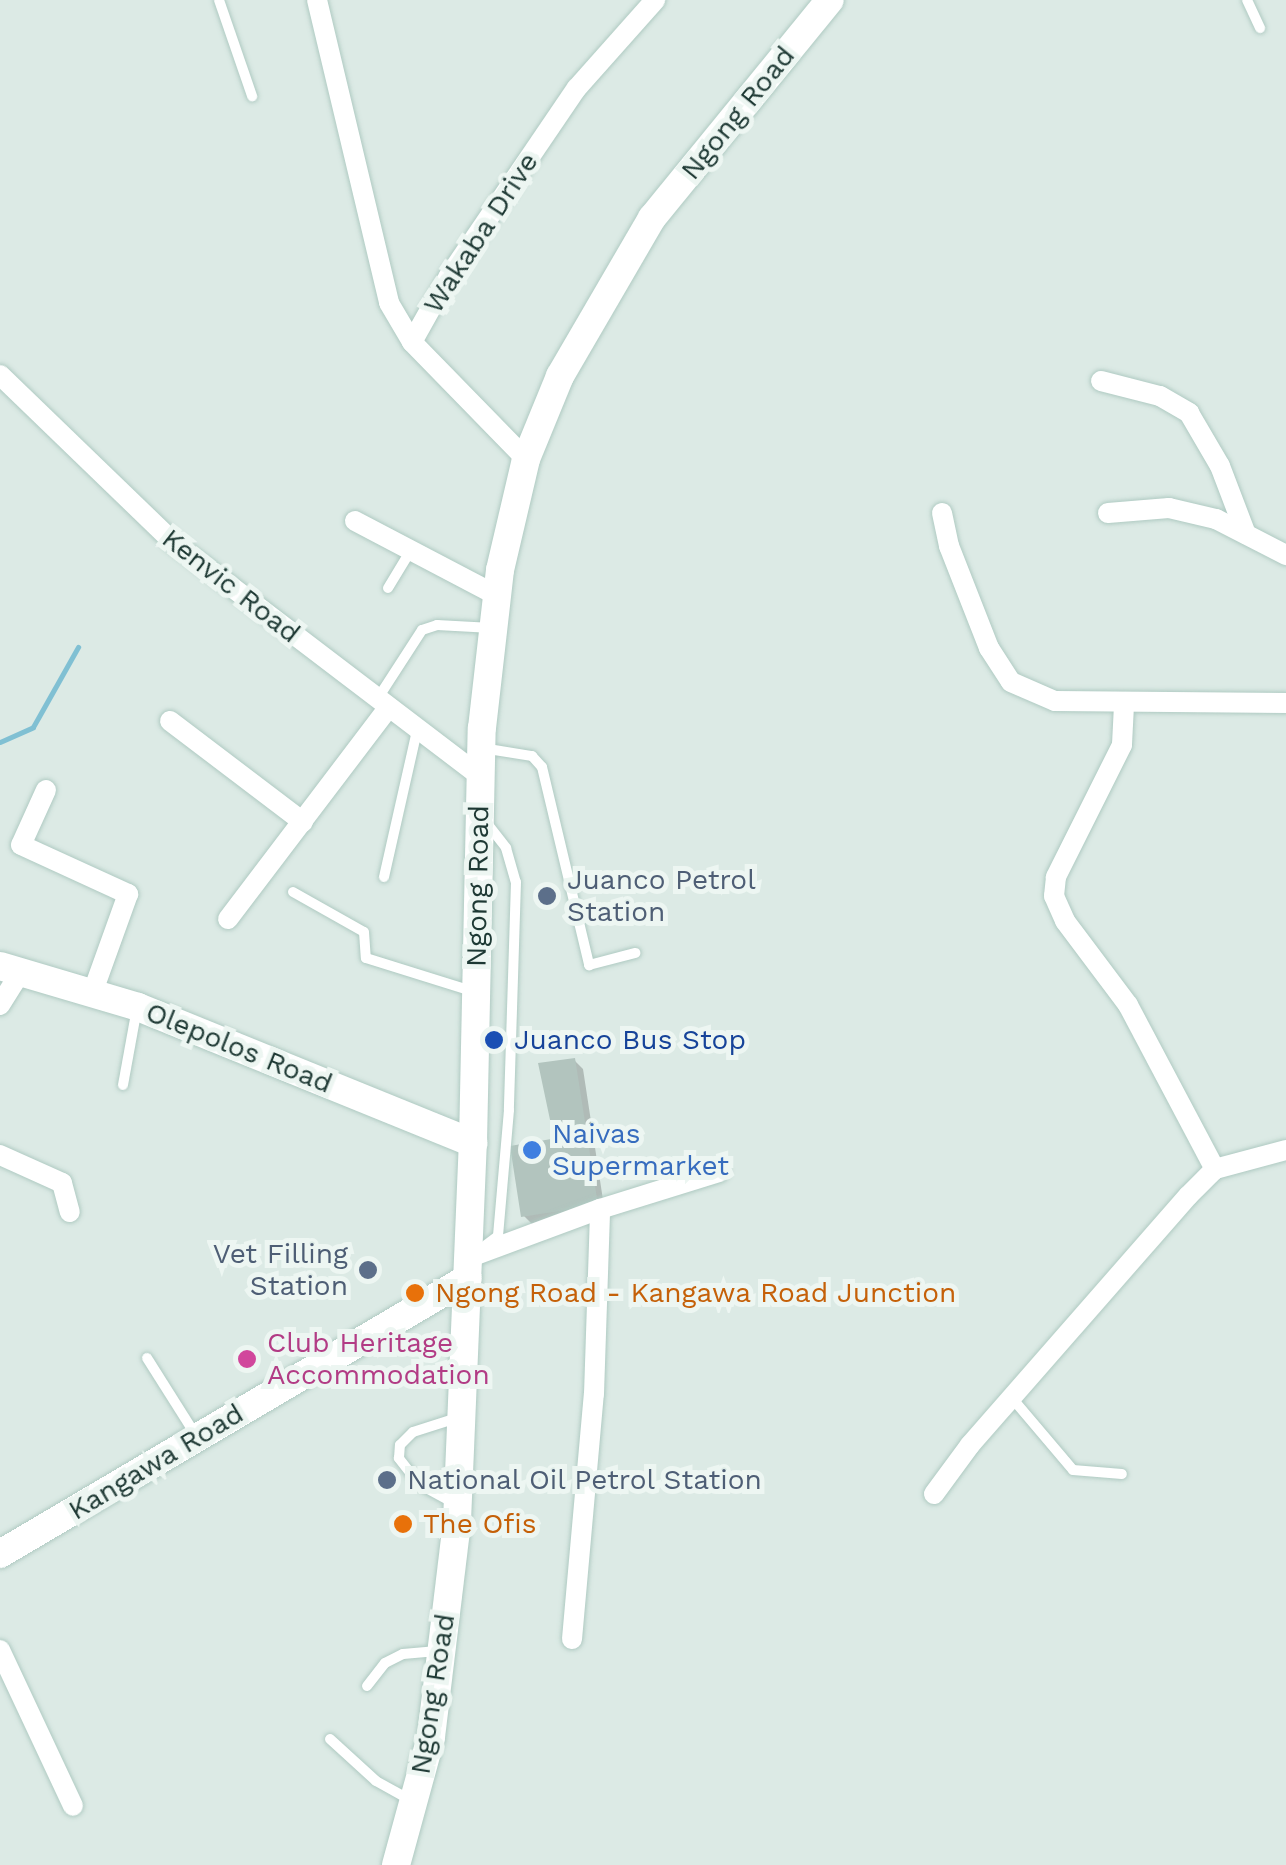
<!DOCTYPE html>
<html>
<head>
<meta charset="utf-8">
<style>
	body { margin:0 }
	#map { position:relative; width:1286px; height:1865px; overflow:hidden; background:#dceae5; font-family:"Work Sans",sans-serif }
	div>[style] { position:absolute }
	[style*='--x'] { left:calc(var(--x)*1px); top:calc(var(--y)*1px); width:calc(var(--w)*1px); rotate:calc(var(--a)*1deg) }
	.shadow>* { inset:0; background:#0003 }
	.stream>* { height:5px; margin:-2.5px; padding:0 2.5px; transform-origin:2.5px; border-radius:2.5px; background:#80c0d3 }
	.building>* { inset:0; background:#b2c4be }
	.roads { filter:drop-shadow(0 0 2px #afcac2) drop-shadow(0 0 2px #afcac2) }
	.lane>* { height:10px; margin:-5px; padding:0 5px; transform-origin:5px; border-radius:5px; background:#fff }
	.street>* { height:20px; margin:-10px; padding:0 10px; transform-origin:10px; border-radius:10px; background:#fff }
	.secondary>* { height:28px; margin:-14px; padding:0 14px; transform-origin:14px; border-radius:14px; background:#fff }
	.dots>* { width:28px; height:28px; translate:-50% -50%; box-sizing:border-box; border:5px solid #edf6f2; border-radius:50% }
	span { translate:-50% -50%; white-space:nowrap; text-align:center; line-height:1.15; -webkit-text-stroke:10px #edf6f2; paint-order:stroke }
	.street-label { font-size:28px; color:#1e3934 }
	.service-label { font-size:28px; color:#4e5e75 }
	.left { translate:0 -50%; text-align:left }
	.right { translate:-100% -50%; text-align:right }
	.transit-label { font-size:28px; color:#164399 }
	.shop-label { font-size:28px; color:#366cbe }
	.food-label { font-size:28px; color:#c56008 }
	.hotel-label { font-size:28px; color:#b23c85 }
</style>
</head>
<body>
<div id="map">
	<div class="shadow">
		<div style="clip-path:polygon(574px 1060px,583px 1069px,605px 1213px,532px 1224px,524px 1216px,563px 1140px,556px 1133px)"></div>
	</div>
	<div class="stream">
		<div style="--x:0;--y:742;--w:36;--a:-24"></div>
		<div style="--x:33;--y:727;--w:92;--a:-60.6"></div>
	</div>
	<div class="building">
		<div style="clip-path:polygon(575px 1058px,598px 1205px,521px 1217px,510px 1146px,563px 1137px,562px 1133px,553px 1134px,538px 1063px)"></div>
	</div>
	<div class="roads">
		<div class="lane">
			<div style="--x:219;--y:0;--w:102;--a:71"></div>
			<div style="--x:1247;--y:0;--w:31;--a:65"></div>
			<div style="--x:388;--y:588;--w:44;--a:-58.8"></div>
			<div style="--x:378;--y:698;--w:81;--a:-57.1"></div>
			<div style="--x:422;--y:630;--w:16;--a:-18"></div>
			<div style="--x:437;--y:625;--w:55;--a:3.1"></div>
			<div style="--x:482;--y:748;--w:51;--a:9.1"></div>
			<div style="--x:532;--y:756;--w:15;--a:48"></div>
			<div style="--x:542;--y:767;--w:204;--a:76.6"></div>
			<div style="--x:589;--y:965;--w:48;--a:-14.6"></div>
			<div style="--x:486;--y:822;--w:33;--a:52"></div>
			<div style="--x:506;--y:848;--w:35;--a:74"></div>
			<div style="--x:516;--y:882;--w:228;--a:91.8"></div>
			<div style="--x:509;--y:1110;--w:126;--a:95"></div>
			<div style="--x:498;--y:1236;--w:15;--a:143"></div>
			<div style="--x:384;--y:877;--w:151;--a:-77.3"></div>
			<div style="--x:293;--y:892;--w:81;--a:29.4"></div>
			<div style="--x:364;--y:932;--w:26;--a:86"></div>
			<div style="--x:366;--y:958;--w:114;--a:17.3"></div>
			<div style="--x:123;--y:1085;--w:78;--a:-79.7"></div>
			<div style="--x:147;--y:1358;--w:93;--a:57.7"></div>
			<div style="--x:1012;--y:1398;--w:94;--a:49.7"></div>
			<div style="--x:1073;--y:1470;--w:49;--a:4.7"></div>
			<div style="--x:456;--y:1504;--w:42;--a:-151.6"></div>
			<div style="--x:419;--y:1484;--w:33;--a:-128"></div>
			<div style="--x:399;--y:1458;--w:13;--a:-86"></div>
			<div style="--x:400;--y:1445;--w:18;--a:-45"></div>
			<div style="--x:413;--y:1432;--w:46;--a:-17.7"></div>
			<div style="--x:367;--y:1686;--w:29;--a:-52"></div>
			<div style="--x:385;--y:1663;--w:20;--a:-27"></div>
			<div style="--x:403;--y:1654;--w:37;--a:-5"></div>
			<div style="--x:330;--y:1739;--w:62;--a:42.4"></div>
			<div style="--x:376;--y:1781;--w:39;--a:29"></div>
		</div>
		<div class="street">
			<div style="--x:317;--y:0;--w:311;--a:76.6"></div>
			<div style="--x:389;--y:303;--w:45;--a:59.5"></div>
			<div style="--x:0;--y:375;--w:242;--a:44"></div>
			<div style="--x:174;--y:543;--w:385;--a:37.3"></div>
			<div style="--x:1101;--y:381;--w:61;--a:14.3"></div>
			<div style="--x:1160;--y:396;--w:34;--a:30"></div>
			<div style="--x:1189;--y:413;--w:61;--a:59.7"></div>
			<div style="--x:1220;--y:466;--w:73;--a:69.1"></div>
			<div style="--x:526;--y:459;--w:163;--a:-134.3"></div>
			<div style="--x:412;--y:342;--w:76;--a:-60.7"></div>
			<div style="--x:449;--y:276;--w:227;--a:-55.8"></div>
			<div style="--x:577;--y:88;--w:118;--a:-48.4"></div>
			<div style="--x:942;--y:513;--w:34;--a:78"></div>
			<div style="--x:949;--y:546;--w:110;--a:68.6"></div>
			<div style="--x:989;--y:648;--w:40;--a:57.1"></div>
			<div style="--x:1011;--y:682;--w:48;--a:23.4"></div>
			<div style="--x:1055;--y:701;--w:231;--a:0.5"></div>
			<div style="--x:1108;--y:513;--w:61;--a:-4.7"></div>
			<div style="--x:1169;--y:508;--w:48;--a:13.2"></div>
			<div style="--x:1216;--y:519;--w:79;--a:27.2"></div>
			<div style="--x:355;--y:521;--w:159;--a:27.7"></div>
			<div style="--x:1124;--y:705;--w:40;--a:92.9"></div>
			<div style="--x:1122;--y:745;--w:148;--a:116.6"></div>
			<div style="--x:1056;--y:877;--w:19;--a:96"></div>
			<div style="--x:1054;--y:896;--w:27;--a:66"></div>
			<div style="--x:1065;--y:921;--w:105;--a:53.1"></div>
			<div style="--x:1128;--y:1005;--w:186;--a:62.1"></div>
			<div style="--x:170;--y:721;--w:167;--a:37.2"></div>
			<div style="--x:46;--y:790;--w:60;--a:114.4"></div>
			<div style="--x:21;--y:845;--w:118;--a:24.6"></div>
			<div style="--x:128;--y:894;--w:103;--a:109.8"></div>
			<div style="--x:228;--y:919;--w:266;--a:-52.8"></div>
			<div style="--x:0;--y:1005;--w:40;--a:-58"></div>
			<div style="--x:0;--y:1155;--w:68;--a:24.3"></div>
			<div style="--x:62;--y:1183;--w:30;--a:75"></div>
			<div style="--x:468;--y:1258;--w:141;--a:-20.4"></div>
			<div style="--x:600;--y:1209;--w:125;--a:-17.3"></div>
			<div style="--x:934;--y:1494;--w:61;--a:-53.7"></div>
			<div style="--x:970;--y:1445;--w:331;--a:-48.8"></div>
			<div style="--x:1188;--y:1196;--w:38;--a:-45"></div>
			<div style="--x:1215;--y:1169;--w:73;--a:-15"></div>
			<div style="--x:572;--y:1639;--w:246;--a:-84.9"></div>
			<div style="--x:594;--y:1394;--w:185;--a:-88.1"></div>
			<div style="--x:0;--y:1650;--w:172;--a:64.9"></div>
		</div>
		<div class="secondary">
			<div style="--x:0;--y:966;--w:144;--a:16.5"></div>
			<div style="--x:138;--y:1007;--w:362;--a:22.1"></div>
			<div style="--x:0;--y:1554;--w:543;--a:-30.53"></div>
			<div style="--x:396;--y:1865;--w:133;--a:-74.7"></div>
			<div style="--x:431;--y:1737;--w:218;--a:-83.1"></div>
			<div style="--x:457;--y:1521;--w:378;--a:-87.6"></div>
			<div style="--x:473;--y:1143;--w:415;--a:-88.8"></div>
			<div style="--x:482;--y:728;--w:159;--a:-83.5"></div>
			<div style="--x:500;--y:570;--w:114;--a:-76.8"></div>
			<div style="--x:526;--y:459;--w:90;--a:-67.7"></div>
			<div style="--x:560;--y:376;--w:183;--a:-59.8"></div>
			<div style="--x:652;--y:218;--w:281;--a:-50.8"></div>
		</div>
	</div>
	<div class="dots">
		<div style="left:547px;top:896px;background:#5c6f8a"></div>
		<div style="left:494px;top:1040px;background:#1a4fb4"></div>
		<div style="left:532px;top:1150px;background:#3f7fe0"></div>
		<div style="left:368px;top:1270px;background:#5c6f8a"></div>
		<div style="left:415px;top:1293px;background:#e8710a"></div>
		<div style="left:247px;top:1359px;background:#d1479c"></div>
		<div style="left:387px;top:1480px;background:#5c6f8a"></div>
		<div style="left:403px;top:1524px;background:#e8710a"></div>
	</div>
	<div class="street-label">
		<span style="left:738px;top:113px;rotate:-51deg">Ngong Road</span>
		<span style="left:481px;top:233px;rotate:-57deg">Wakaba Drive</span>
		<span style="left:231px;top:586px;rotate:38deg">Kenvic Road</span>
		<span style="left:478px;top:886px;rotate:-89deg">Ngong Road</span>
		<span style="left:239px;top:1048px;rotate:22deg">Olepolos Road</span>
		<span style="left:156px;top:1462px;rotate:-31deg">Kangawa Road</span>
		<span style="left:433px;top:1694px;rotate:-81deg">Ngong Road</span>
	</div>
	<div class="service-label">
		<span class="left" style="left:567px;top:896px">Juanco Petrol<br>Station</span>
		<span class="right" style="left:348px;top:1270px">Vet Filling<br>Station</span>
		<span class="left" style="left:407px;top:1480px">National Oil Petrol Station</span>
	</div>
	<div class="transit-label">
		<span class="left" style="left:514px;top:1040px">Juanco Bus Stop</span>
	</div>
	<div class="shop-label">
		<span class="left" style="left:552px;top:1150px">Naivas<br>Supermarket</span>
	</div>
	<div class="food-label">
		<span class="left" style="left:435px;top:1293px">Ngong Road - Kangawa Road Junction</span>
		<span class="left" style="left:423px;top:1524px">The Ofis</span>
	</div>
	<div class="hotel-label">
		<span class="left" style="left:267px;top:1359px">Club Heritage<br>Accommodation</span>
	</div>
</div>
</body>
</html>
